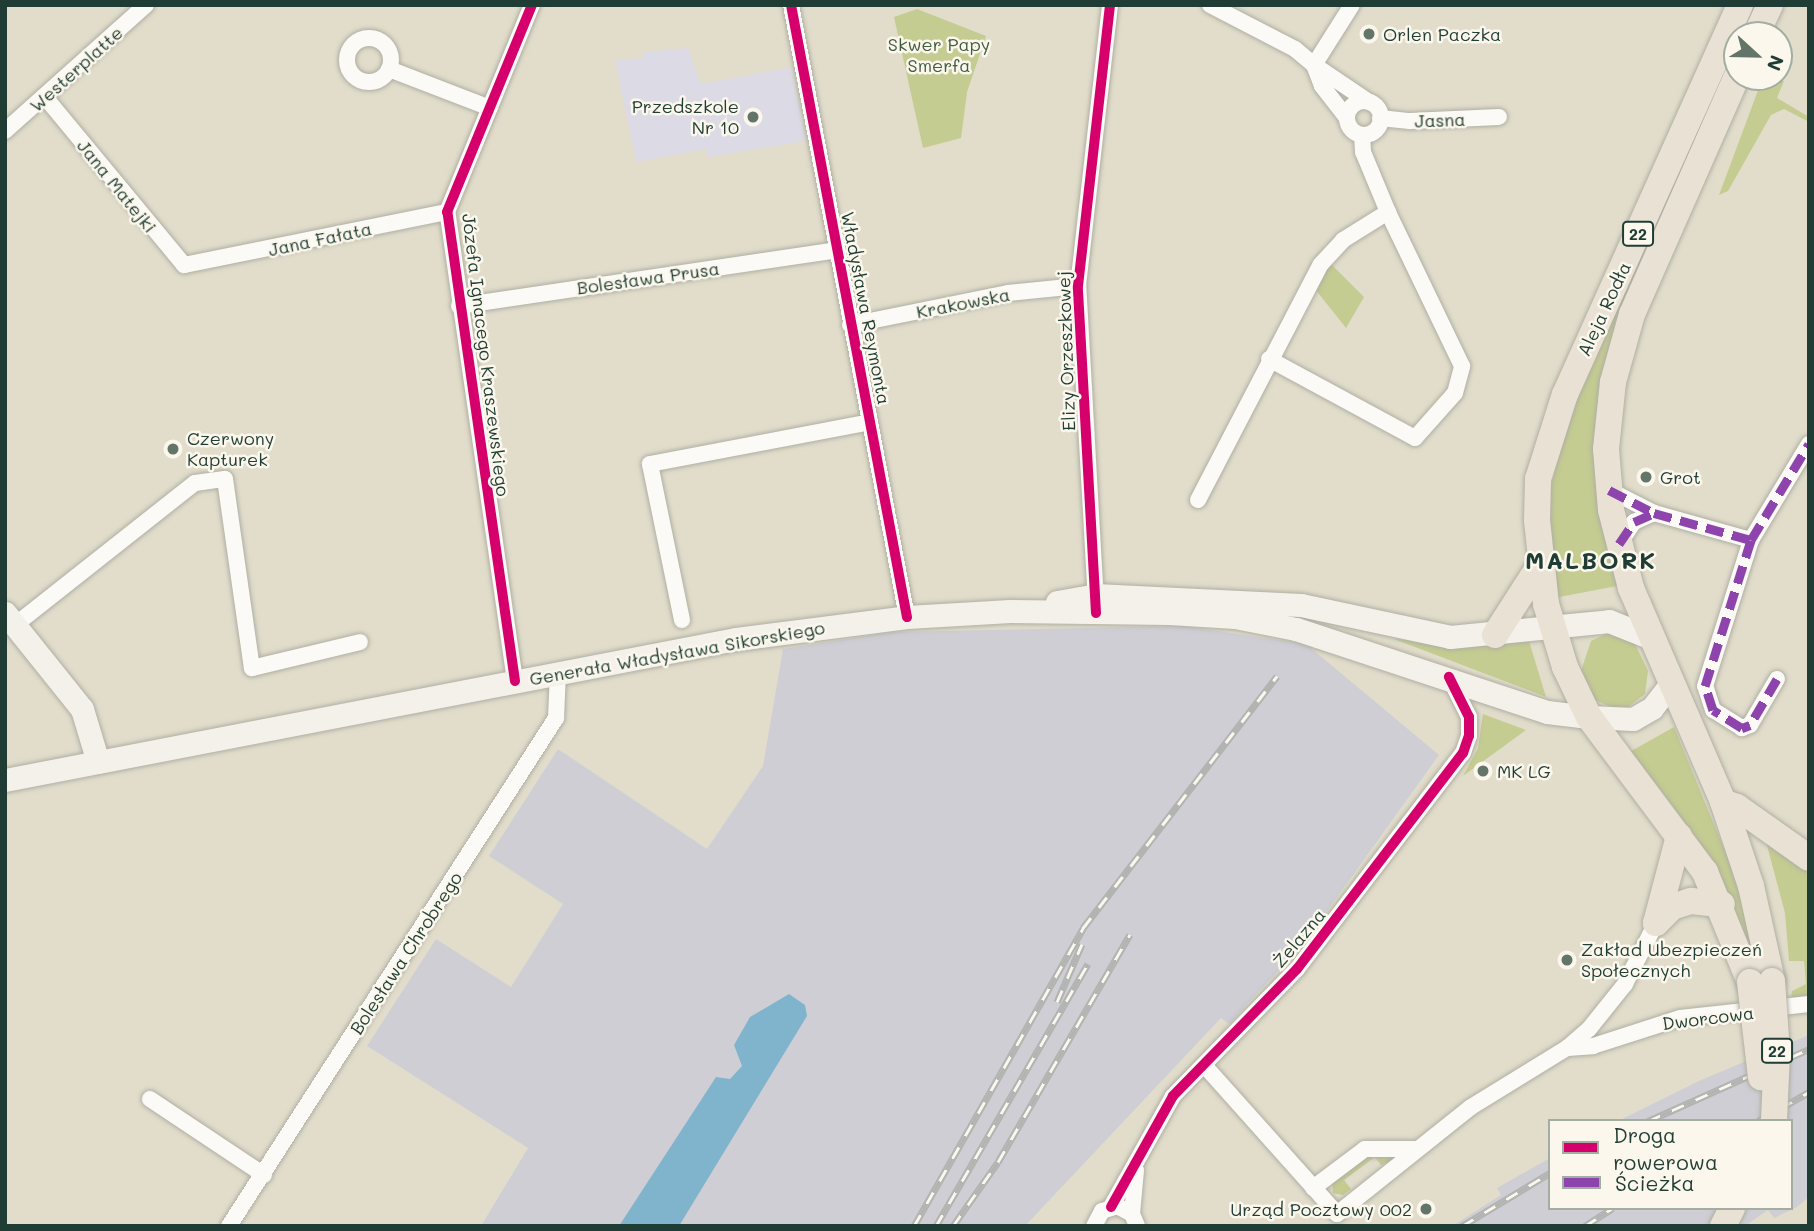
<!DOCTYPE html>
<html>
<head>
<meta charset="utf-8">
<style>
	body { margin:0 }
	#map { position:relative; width:1814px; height:1231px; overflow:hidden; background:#e2ddcb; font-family:Mali,sans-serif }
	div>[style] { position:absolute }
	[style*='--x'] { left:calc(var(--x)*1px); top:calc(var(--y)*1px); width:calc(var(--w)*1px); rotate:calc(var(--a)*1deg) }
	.built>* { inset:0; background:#dcdae4 }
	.industrial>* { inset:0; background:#cfced5 }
	.green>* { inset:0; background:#c4cc91 }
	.water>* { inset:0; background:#80b4cd }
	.roads { filter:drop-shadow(0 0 2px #afafa3) drop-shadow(0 0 2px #afafa3) }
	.street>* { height:16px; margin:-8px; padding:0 8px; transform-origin:8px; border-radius:8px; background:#fbfaf7 }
	.street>.ring { margin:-8px; padding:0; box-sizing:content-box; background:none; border:16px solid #fbfaf7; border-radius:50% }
	.secondary>* { height:23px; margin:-11.5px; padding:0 11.5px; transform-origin:11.5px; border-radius:11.5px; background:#f4f1ea }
	.primary>* { height:26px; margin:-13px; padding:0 13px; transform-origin:13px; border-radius:13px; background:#eae1d5 }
	.rail>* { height:7px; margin-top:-3.5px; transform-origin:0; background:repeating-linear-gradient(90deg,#fbf7ec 0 13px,#b2b4b1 0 26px); box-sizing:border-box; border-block:2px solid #b2b4b1 }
	.bridges { filter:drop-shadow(0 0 2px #afafa3) drop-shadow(0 0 2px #afafa3) }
	.primary-bridge>* { height:26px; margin:-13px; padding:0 13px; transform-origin:13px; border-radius:13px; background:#eae1d5 }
	.quiet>* { height:9px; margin-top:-4.5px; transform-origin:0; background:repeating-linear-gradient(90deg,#8e44ad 0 18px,transparent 0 27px) }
	.cycleway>* { height:10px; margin:-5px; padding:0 5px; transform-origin:5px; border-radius:5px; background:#d6006c }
	.dots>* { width:19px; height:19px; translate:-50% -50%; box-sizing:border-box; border:4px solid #fbf7ec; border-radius:50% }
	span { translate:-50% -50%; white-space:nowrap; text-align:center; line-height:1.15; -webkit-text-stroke:5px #fbf7ec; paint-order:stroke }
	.shield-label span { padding:2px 5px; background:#fbf7ec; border:2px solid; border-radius:5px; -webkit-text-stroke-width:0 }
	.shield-label { font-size:16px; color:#1f3d34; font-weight:700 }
	.poi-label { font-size:18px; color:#1f3d34 }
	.left { translate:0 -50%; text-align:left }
	.right { translate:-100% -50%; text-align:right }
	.park-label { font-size:18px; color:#425d40 }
	.street-label { font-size:18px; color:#1f3d34 }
	.district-label { font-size:24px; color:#1f3d34; font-weight:700; letter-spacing:2px }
	.frame { position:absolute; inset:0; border:7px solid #1f3d34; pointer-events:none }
	.legend { position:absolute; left:1548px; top:1119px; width:245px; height:91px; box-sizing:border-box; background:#fbf7ec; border:2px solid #a3ada2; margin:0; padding:9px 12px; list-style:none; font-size:21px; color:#1f3d34 }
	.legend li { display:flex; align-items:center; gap:14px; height:35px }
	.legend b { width:35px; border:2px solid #a3ada2 }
	.north { position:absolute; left:1723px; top:21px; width:70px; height:70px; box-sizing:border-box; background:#fbf7ec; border:2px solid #a3ada2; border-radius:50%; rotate:112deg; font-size:19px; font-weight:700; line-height:28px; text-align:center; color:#1f3d34 }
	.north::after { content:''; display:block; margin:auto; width:24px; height:32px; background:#637569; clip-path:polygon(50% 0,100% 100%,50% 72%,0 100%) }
</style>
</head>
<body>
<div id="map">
	<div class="built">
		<div style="clip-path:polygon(688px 48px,701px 84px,792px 67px,806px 141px,708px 157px,706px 149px,636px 162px,615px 60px,644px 58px,644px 52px)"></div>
	</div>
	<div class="industrial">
		<div style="clip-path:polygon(1183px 626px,1313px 645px,1312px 649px,1439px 755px,1304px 943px,1229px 1024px,1221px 1018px,1025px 1226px,481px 1226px,528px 1148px,367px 1046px,436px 939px,511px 987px,563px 904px,489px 856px,558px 749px,707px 849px,763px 766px,783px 649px,892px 632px)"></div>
		<div style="clip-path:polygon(1809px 1035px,1809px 1197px,1797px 1207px,1774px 1218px,1768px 1210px,1745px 1226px,1452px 1226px,1501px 1195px,1497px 1188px,1550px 1158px,1550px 1208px,1791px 1208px,1791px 1121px,1618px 1121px,1701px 1080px)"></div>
	</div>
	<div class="green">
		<div style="clip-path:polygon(917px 9px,986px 36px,967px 92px,961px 138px,923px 148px,894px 17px)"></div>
		<div style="clip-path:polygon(1763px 77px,1784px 81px,1777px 98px,1809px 117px,1809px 122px,1784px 109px,1771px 115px,1728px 191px,1719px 195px)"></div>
		<div style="clip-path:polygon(1699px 128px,1611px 347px,1622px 585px,1554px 598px,1549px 565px,1551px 486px,1567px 422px)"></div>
		<div style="clip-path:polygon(1329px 262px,1364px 297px,1346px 328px,1315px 289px)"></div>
		<div style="clip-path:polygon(1608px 633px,1634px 642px,1648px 671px,1645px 694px,1628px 707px,1611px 707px,1595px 700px,1581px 671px,1591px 641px)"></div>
		<div style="clip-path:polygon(1394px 639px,1477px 646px,1529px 641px,1546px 697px)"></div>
		<div style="clip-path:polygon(1483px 714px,1526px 730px,1463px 776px,1478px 748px)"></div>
		<div style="clip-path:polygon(1674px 727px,1743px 895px,1762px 972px,1722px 885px,1626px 754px)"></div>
		<div style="clip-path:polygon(1765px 838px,1809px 869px,1809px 995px,1791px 998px,1792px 991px,1806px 984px,1804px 961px,1789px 961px,1785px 913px)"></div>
		<div style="clip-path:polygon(1367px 1154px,1401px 1156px,1381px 1165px,1375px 1157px,1344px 1180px,1351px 1189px,1343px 1195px,1333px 1193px,1332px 1181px)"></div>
	</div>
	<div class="water">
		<div style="clip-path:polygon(789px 994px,805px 1005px,807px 1016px,679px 1226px,619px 1226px,716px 1077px,730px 1079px,742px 1066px,734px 1045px,750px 1017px)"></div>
	</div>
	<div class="roads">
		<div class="street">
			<div style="--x:791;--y:5;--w:623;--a:79.27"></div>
			<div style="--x:1210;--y:5;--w:96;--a:27.4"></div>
			<div style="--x:1295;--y:49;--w:25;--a:40"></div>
			<div style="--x:1314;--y:65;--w:71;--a:-57.7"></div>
			<div class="ring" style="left:347px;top:38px;width:28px;height:28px"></div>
			<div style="--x:389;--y:69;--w:108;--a:21.1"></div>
			<div style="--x:45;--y:97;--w:218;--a:50.4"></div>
			<div style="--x:184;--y:265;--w:268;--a:-11.4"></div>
			<div class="ring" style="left:1347px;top:101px;width:18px;height:18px"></div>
			<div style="--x:1347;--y:118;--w:41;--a:-128"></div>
			<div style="--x:1322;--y:86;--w:22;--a:-111"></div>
			<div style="--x:1314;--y:65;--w:66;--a:33.9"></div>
			<div style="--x:1380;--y:118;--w:30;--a:6"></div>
			<div style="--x:1410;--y:121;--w:89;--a:-2.6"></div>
			<div style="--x:5;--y:131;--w:189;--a:-41.8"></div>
			<div style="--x:459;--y:306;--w:382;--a:-8.4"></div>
			<div style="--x:850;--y:325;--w:161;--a:-11.4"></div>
			<div style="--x:1008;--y:293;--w:70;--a:-5.7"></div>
			<div style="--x:1269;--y:359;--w:166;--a:28.4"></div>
			<div style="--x:1415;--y:438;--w:60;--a:-48.4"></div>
			<div style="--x:1455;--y:393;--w:28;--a:-75"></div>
			<div style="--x:1462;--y:366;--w:171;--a:-115.7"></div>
			<div style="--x:1388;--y:212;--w:65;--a:-112.6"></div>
			<div style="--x:1363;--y:152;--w:17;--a:-93"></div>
			<div style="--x:1609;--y:490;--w:51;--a:27.1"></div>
			<div style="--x:1654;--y:513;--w:101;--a:15.6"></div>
			<div style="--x:1198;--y:500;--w:266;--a:-62.5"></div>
			<div style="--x:1321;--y:264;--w:33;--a:-47"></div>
			<div style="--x:1343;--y:240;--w:53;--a:-31.9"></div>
			<div style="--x:1619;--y:544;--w:27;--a:-56"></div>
			<div style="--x:1634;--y:522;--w:22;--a:-24"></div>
			<div style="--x:1096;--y:603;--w:318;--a:-93.2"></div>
			<div style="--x:1078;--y:286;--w:283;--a:-83.5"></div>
			<div style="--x:682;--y:620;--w:159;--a:-101.6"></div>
			<div style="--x:650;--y:464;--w:224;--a:-10.8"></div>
			<div style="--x:15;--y:625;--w:229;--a:-38.3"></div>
			<div style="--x:195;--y:483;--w:30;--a:-8"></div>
			<div style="--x:225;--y:479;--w:191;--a:81.9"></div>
			<div style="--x:252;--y:668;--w:111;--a:-13.5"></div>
			<div style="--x:1777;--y:679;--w:53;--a:120.4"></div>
			<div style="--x:1750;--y:725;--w:9;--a:159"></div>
			<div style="--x:1742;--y:728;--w:34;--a:-148"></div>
			<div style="--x:1713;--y:710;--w:25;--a:-108"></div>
			<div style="--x:1705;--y:686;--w:153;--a:-72.5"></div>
			<div style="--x:1751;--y:540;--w:112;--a:-58.9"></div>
			<div style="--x:515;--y:681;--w:474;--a:-98.2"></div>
			<div style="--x:447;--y:212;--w:224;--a:-67.7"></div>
			<div style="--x:1567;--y:1048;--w:26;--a:-4"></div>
			<div style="--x:1593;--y:1046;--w:91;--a:-17.8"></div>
			<div style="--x:1680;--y:1018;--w:130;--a:-6.2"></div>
			<div style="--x:1204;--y:1065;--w:200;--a:48.2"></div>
			<div style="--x:1337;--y:1214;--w:171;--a:-38.6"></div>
			<div style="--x:1471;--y:1107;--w:113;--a:-31.6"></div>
			<div style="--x:1567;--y:1048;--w:29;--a:-41"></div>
			<div style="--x:1589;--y:1029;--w:58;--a:-51.3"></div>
			<div style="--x:1625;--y:984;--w:68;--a:-63.1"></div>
			<div style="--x:150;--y:1099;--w:137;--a:33.7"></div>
			<div style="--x:1313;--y:1188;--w:65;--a:-36.9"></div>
			<div style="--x:1365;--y:1149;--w:52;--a:0"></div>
			<div style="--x:1111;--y:1207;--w:127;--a:-60.8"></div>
			<div style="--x:1173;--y:1096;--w:177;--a:-45.7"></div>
			<div style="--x:1297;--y:969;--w:272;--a:-52.5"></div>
			<div style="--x:1463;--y:753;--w:18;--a:-71"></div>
			<div style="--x:1469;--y:736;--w:19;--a:-90"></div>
			<div style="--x:1469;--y:717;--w:45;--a:-116.6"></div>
			<div style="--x:1132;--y:1214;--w:44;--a:-84.8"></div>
			<div style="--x:229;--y:1226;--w:604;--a:-57.23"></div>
			<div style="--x:556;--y:718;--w:46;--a:-87.5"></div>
			<div style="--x:1094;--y:1226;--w:17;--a:-62"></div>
			<div style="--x:1102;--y:1211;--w:16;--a:-18"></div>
			<div style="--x:1117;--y:1206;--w:17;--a:28"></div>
			<div style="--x:1132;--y:1214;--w:13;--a:67"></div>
		</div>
		<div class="secondary">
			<div style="--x:1057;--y:602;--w:39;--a:-10"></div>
			<div style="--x:1095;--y:595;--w:206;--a:2.8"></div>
			<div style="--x:1301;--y:605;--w:152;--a:12.1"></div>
			<div style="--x:1450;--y:637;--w:160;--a:-5.7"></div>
			<div style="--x:1609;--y:621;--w:48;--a:21.8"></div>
			<div style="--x:5;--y:613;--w:123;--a:51.3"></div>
			<div style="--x:82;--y:709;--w:55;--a:73.2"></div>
			<div style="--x:5;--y:780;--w:744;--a:-10.92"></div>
			<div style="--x:736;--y:639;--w:172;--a:-7.3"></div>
			<div style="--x:907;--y:617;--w:103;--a:-3.3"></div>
			<div style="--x:1010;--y:611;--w:160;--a:0.7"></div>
			<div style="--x:1170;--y:613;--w:65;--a:3.5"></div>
			<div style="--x:1235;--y:617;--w:62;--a:11.1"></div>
			<div style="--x:1296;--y:629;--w:264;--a:18.3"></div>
			<div style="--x:1547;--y:712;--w:42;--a:6.8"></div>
			<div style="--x:1589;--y:717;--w:44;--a:2.6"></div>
			<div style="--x:1633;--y:719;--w:22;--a:-30"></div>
			<div style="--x:1652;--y:708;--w:31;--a:-52"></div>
		</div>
		<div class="primary">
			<div style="--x:1740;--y:5;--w:427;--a:114.2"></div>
			<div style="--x:1565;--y:394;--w:89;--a:107.6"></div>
			<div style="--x:1538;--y:479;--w:41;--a:91.4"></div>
			<div style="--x:1537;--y:520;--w:84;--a:83.9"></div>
			<div style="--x:1546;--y:604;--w:66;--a:73.2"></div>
			<div style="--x:1565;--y:667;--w:55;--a:64.4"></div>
			<div style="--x:1589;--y:717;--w:194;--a:53.2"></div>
			<div style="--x:1705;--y:872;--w:119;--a:67.8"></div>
			<div style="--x:1756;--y:35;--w:33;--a:-65"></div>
			<div style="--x:1737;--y:76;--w:260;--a:113.8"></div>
			<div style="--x:1632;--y:314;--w:71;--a:105.6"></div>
			<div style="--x:1613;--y:382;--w:67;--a:96"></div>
			<div style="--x:1606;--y:449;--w:61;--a:85.3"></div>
			<div style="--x:1611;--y:510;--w:81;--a:75.6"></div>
			<div style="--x:1631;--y:588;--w:233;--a:66.7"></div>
			<div style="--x:1723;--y:802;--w:89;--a:71.6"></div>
			<div style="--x:1751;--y:886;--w:97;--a:77.5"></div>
			<div style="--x:1495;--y:635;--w:83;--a:-57.3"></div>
			<div style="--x:1723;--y:802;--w:15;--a:20"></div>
			<div style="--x:1737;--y:807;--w:88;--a:35.3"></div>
			<div style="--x:1656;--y:923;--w:90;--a:-75.2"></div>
			<div style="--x:1656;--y:923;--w:23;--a:-45"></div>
			<div style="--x:1672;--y:907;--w:20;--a:-18"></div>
			<div style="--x:1691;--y:901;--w:31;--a:6"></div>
			<div style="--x:1723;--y:1226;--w:20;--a:-63"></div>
		</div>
	</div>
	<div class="rail">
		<div style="--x:1057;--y:1002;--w:63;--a:-66.7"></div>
		<div style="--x:1648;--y:1121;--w:176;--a:-24.1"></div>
		<div style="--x:1758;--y:1121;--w:59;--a:-29.6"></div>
		<div style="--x:914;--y:1226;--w:343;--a:-60.4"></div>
		<div style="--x:1083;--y:928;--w:318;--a:-52.4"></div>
		<div style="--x:936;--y:1226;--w:303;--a:-59.9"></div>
		<div style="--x:953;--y:1226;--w:78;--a:-54.9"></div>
		<div style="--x:998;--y:1162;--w:263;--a:-59.9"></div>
		<div style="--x:1462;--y:1226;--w:103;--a:-31.1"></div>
		<div style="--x:1585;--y:1226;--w:33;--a:-33"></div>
	</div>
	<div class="bridges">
		<div class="primary-bridge">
			<div style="--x:1772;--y:981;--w:71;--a:86"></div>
			<div style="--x:1777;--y:1052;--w:69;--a:92.5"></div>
			<div style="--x:1750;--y:982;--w:96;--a:83.4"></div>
		</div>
	</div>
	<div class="quiet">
		<div style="--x:1609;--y:490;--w:51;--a:27.1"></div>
		<div style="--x:1654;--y:513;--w:101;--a:15.6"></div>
		<div style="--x:1619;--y:544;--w:27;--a:-56"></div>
		<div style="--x:1634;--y:522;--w:22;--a:-24"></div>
		<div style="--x:1777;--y:679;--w:53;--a:120.4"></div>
		<div style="--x:1750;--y:725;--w:9;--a:159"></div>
		<div style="--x:1742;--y:728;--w:34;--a:-148"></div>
		<div style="--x:1713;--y:710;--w:25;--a:-108"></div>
		<div style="--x:1705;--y:686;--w:153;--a:-72.5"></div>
		<div style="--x:1751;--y:540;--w:112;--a:-58.9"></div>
	</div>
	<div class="cycleway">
		<div style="--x:791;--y:5;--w:623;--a:79.27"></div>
		<div style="--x:1096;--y:613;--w:327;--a:-93.2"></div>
		<div style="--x:1078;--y:286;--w:283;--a:-83.5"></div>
		<div style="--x:515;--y:681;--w:474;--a:-98.2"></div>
		<div style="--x:447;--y:212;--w:224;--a:-67.7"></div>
		<div style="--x:1111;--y:1207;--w:127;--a:-60.8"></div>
		<div style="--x:1173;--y:1096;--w:177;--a:-45.7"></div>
		<div style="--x:1297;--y:969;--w:272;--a:-52.5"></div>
		<div style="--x:1463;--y:753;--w:18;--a:-71"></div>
		<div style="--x:1469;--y:736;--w:19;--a:-90"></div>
		<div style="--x:1469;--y:717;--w:45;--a:-116.6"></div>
	</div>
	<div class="dots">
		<div style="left:1369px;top:34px;background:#637569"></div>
		<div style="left:753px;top:117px;background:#637569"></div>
		<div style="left:173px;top:449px;background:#637569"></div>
		<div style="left:1646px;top:477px;background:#637569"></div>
		<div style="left:1483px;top:771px;background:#637569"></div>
		<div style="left:1567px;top:960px;background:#637569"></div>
		<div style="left:1426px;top:1209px;background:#637569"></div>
	</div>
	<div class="shield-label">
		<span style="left:1638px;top:234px">22</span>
		<span style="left:1777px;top:1051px">22</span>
	</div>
	<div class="poi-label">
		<span class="left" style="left:1383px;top:34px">Orlen Paczka</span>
		<span class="right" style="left:739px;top:117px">Przedszkole<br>Nr 10</span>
		<span class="left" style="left:187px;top:449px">Czerwony<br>Kapturek</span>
		<span class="left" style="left:1660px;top:477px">Grot</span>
		<span class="left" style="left:1497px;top:771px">MK LG</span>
		<span class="left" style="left:1581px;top:960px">Zakład Ubezpieczeń<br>Społecznych</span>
		<span class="right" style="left:1412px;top:1209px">Urząd Pocztowy 002</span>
	</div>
	<div class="park-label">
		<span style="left:939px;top:55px">Skwer Papy<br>Smerfa</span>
	</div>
	<div class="street-label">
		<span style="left:76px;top:69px;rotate:-42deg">Westerplatte</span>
		<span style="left:1440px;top:120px;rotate:-2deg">Jasna</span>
		<span style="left:117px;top:186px;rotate:51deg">Jana Matejki</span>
		<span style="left:320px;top:239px;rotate:-12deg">Jana Fałata</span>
		<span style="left:648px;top:278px;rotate:-8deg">Bolesława Prusa</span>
		<span style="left:963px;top:303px;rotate:-11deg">Krakowska</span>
		<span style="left:866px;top:308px;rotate:79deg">Władysława Reymonta</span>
		<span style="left:1604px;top:309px;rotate:-65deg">Aleja Rodła</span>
		<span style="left:1066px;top:351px;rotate:-92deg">Elizy Orzeszkowej</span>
		<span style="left:486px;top:355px;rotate:83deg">Józefa Ignacego Kraszewskiego</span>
		<span style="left:677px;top:653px;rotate:-10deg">Generała Władysława Sikorskiego</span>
		<span style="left:1299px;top:938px;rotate:-50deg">Żelazna</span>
		<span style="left:406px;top:953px;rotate:-57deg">Bolesława Chrobrego</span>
		<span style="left:1708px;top:1018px;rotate:-7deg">Dworcowa</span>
	</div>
	<div class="district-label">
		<span style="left:1591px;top:560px">MALBORK</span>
	</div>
	<div class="frame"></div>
	<ul class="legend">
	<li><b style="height:9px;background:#d6006c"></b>Droga rowerowa</li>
	<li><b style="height:9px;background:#8e44ad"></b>Ścieżka</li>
	</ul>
	<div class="north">N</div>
</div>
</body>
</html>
